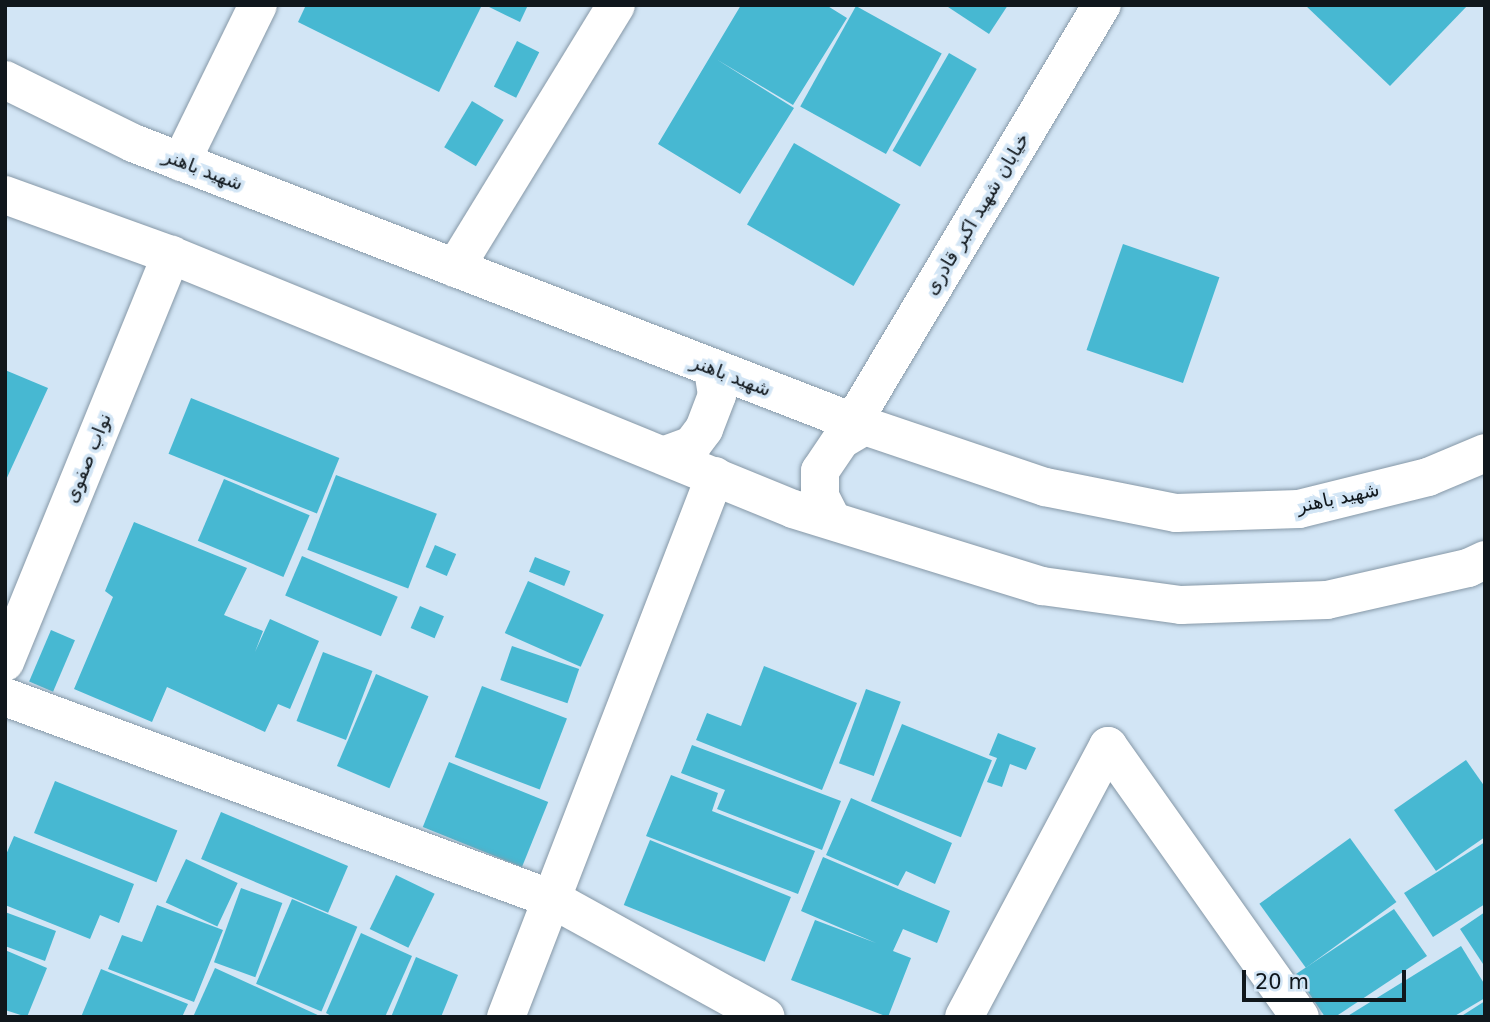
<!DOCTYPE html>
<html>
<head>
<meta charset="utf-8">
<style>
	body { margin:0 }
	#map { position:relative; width:1490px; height:1022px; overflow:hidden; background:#d2e5f5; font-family:"DejaVu Sans",Vazirmatn,sans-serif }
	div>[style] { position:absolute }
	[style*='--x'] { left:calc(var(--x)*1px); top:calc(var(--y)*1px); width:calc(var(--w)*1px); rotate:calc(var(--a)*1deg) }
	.building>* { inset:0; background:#47b8d2; transform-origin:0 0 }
	.roads { filter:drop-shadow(0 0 2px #8698a7) drop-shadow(0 0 2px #8698a7) }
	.minor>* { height:38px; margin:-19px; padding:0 19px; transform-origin:19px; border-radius:19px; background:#fff }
	.major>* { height:38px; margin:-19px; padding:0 19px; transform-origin:19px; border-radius:19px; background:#fff }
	span { translate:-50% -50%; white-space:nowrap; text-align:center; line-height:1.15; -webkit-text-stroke:7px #d2e5f5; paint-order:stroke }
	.street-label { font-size:19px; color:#10171c }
	.frame { position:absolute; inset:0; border:7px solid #10171c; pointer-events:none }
	.scale { position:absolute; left:1242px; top:970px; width:164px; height:32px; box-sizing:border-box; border:4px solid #10171c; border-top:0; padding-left:9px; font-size:21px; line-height:24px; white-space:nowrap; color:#10171c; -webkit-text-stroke:5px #d2e5f5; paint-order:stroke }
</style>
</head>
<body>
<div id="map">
	<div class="building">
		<div style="clip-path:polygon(306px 5px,482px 5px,439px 92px,298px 22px)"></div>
		<div style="clip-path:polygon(485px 5px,528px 5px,520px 22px)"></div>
		<div style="clip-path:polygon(741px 5px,826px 5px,847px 18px,793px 105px,716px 59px,794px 108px,740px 194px,658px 144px)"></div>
		<div style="clip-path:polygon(945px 5px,1008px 5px,989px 34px)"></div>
		<div style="clip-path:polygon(1305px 5px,1468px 5px,1390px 86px)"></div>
		<div style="left:856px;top:6px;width:98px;height:115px;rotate:29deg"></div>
		<div style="left:517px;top:41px;width:25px;height:51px;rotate:27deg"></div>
		<div style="left:949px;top:53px;width:32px;height:113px;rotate:30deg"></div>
		<div style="left:472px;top:101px;width:37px;height:54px;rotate:31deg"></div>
		<div style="left:794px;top:143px;width:123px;height:94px;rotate:30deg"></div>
		<div style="left:1123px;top:244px;width:102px;height:112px;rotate:19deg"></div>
		<div style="clip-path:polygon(5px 370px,48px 388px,5px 482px)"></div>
		<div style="left:191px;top:398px;width:160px;height:60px;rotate:22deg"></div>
		<div style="left:336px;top:475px;width:108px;height:80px;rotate:21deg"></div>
		<div style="left:224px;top:479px;width:93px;height:67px;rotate:23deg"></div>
		<div style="clip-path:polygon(134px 522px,247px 568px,224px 615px,263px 631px,255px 652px,270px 619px,319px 641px,290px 709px,278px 704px,265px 732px,167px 687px,152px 722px,74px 689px,113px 597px,105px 591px)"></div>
		<div style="left:435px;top:545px;width:23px;height:24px;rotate:23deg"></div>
		<div style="left:302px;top:556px;width:104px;height:43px;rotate:23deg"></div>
		<div style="left:535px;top:557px;width:38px;height:16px;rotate:22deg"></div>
		<div style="left:528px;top:581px;width:83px;height:57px;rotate:24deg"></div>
		<div style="left:420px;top:606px;width:26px;height:24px;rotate:23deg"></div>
		<div style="left:51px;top:630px;width:26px;height:56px;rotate:23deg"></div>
		<div style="left:512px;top:646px;width:71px;height:36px;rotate:19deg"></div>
		<div style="left:323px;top:652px;width:53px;height:74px;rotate:21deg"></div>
		<div style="clip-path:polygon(764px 666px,857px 703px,822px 790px,696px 740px,707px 713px,741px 726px)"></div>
		<div style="left:376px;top:674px;width:57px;height:100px;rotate:23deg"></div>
		<div style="left:482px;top:686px;width:91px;height:76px;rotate:21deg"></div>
		<div style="left:866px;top:689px;width:37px;height:79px;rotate:20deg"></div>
		<div style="left:902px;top:724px;width:97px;height:83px;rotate:22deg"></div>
		<div style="clip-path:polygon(998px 733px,1036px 748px,1026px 770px,1010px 764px,1002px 787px,987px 782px,997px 758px,989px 755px)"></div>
		<div style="clip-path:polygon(692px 745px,841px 801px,822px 850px,717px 809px,725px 790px,681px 773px)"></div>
		<div style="clip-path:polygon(1466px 760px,1485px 787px,1485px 837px,1436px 871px,1394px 810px)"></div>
		<div style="left:449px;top:762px;width:107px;height:70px;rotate:22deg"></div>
		<div style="clip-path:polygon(671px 775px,718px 793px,712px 811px,815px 851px,798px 894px,646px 836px)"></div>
		<div style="left:55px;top:781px;width:132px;height:56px;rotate:22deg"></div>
		<div style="clip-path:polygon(851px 798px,952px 843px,935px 884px,906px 871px,898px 886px,826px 855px)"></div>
		<div style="left:221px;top:812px;width:138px;height:51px;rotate:23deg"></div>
		<div style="clip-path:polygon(14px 836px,134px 884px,119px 923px,100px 915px,90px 939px,5px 905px,5px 857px)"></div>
		<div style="left:1350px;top:838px;width:79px;height:112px;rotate:54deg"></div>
		<div style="left:650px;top:840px;width:152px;height:70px;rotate:22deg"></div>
		<div style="clip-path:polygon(1485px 842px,1485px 904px,1433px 937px,1404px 893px)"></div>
		<div style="clip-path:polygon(823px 857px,950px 911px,937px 943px,903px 929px,893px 951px,911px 958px,888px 1017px,791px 980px,815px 920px,876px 943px,801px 911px)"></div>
		<div style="left:186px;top:859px;width:57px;height:48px;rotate:25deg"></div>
		<div style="left:396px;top:875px;width:43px;height:60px;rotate:26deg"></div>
		<div style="left:241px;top:888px;width:44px;height:79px;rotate:20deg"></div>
		<div style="left:292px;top:899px;width:71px;height:92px;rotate:23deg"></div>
		<div style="clip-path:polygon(157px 905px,223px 930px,194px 1002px,108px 969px,122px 935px,142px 942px)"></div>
		<div style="clip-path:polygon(1394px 909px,1427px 956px,1335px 1017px,1325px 1017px,1296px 974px)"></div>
		<div style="clip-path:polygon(5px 912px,56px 931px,45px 961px,5px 946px)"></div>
		<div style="clip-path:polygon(1485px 912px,1485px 967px,1460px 929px)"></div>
		<div style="clip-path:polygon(361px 933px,412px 956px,385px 1017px,333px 1017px,326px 1013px)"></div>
		<div style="clip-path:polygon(1461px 946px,1485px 985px,1485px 998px,1453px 1017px,1346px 1017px)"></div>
		<div style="clip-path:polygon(5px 950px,47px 968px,27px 1017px,5px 1010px)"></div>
		<div style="clip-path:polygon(416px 957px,458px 975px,441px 1017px,391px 1017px)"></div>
		<div style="clip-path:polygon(215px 968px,322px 1017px,193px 1017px)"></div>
		<div style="clip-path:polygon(101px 969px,188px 1004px,182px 1017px,81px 1017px)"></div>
		<div style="clip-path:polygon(1485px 1001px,1485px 1017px,1460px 1017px)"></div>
	</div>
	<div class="roads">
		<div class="minor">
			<div style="--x:181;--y:162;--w:175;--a:-63.9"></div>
			<div style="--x:455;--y:268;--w:308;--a:-58.5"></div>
			<div style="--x:853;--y:422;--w:486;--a:-59.2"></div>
			<div style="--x:5;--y:662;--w:440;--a:-67.8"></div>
			<div style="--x:5;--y:697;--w:583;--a:20.27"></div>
			<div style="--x:552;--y:899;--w:244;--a:28.9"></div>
			<div style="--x:506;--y:1017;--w:580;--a:-68.88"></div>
			<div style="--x:964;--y:1017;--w:307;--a:-62"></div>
			<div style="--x:1108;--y:746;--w:332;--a:54.7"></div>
		</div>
		<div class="major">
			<div style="--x:5;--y:80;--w:143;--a:26.2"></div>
			<div style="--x:133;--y:143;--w:772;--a:21.18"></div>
			<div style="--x:853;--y:422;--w:203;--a:18.7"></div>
			<div style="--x:1045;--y:487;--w:134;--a:11.2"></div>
			<div style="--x:1176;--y:513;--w:123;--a:-1.9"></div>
			<div style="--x:1299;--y:509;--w:133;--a:-13.9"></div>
			<div style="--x:1428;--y:477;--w:62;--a:-22.8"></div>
			<div style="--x:5;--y:195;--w:177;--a:19.9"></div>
			<div style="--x:171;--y:255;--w:672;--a:22.21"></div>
			<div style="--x:793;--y:509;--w:261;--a:17.2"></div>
			<div style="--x:1042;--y:586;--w:140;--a:7.8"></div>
			<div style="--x:1181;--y:605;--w:146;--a:-2"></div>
			<div style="--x:1327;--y:600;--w:145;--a:-12.8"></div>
			<div style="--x:1468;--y:568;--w:19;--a:-25"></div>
			<div style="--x:665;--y:455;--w:29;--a:-20"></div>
			<div style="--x:692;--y:445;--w:20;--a:-53"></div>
			<div style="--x:704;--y:429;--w:36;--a:-69"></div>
			<div style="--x:717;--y:395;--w:26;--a:-99"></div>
			<div style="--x:832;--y:520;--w:27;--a:-117"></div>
			<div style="--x:820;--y:496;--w:25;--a:-90"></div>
			<div style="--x:820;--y:471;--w:37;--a:-56"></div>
			<div style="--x:841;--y:440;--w:27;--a:-31"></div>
		</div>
	</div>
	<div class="street-label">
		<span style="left:203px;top:170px;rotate:21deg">شهید باهنر</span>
		<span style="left:977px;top:214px;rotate:-59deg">خیابان شهید اکبر قادری</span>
		<span style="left:731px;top:376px;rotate:21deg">شهید باهنر</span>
		<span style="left:88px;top:458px;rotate:-68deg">نواب صفوی</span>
		<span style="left:1338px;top:498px;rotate:-12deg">شهید باهنر</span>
	</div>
	<div class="frame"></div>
	<div class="scale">20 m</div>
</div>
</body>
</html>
